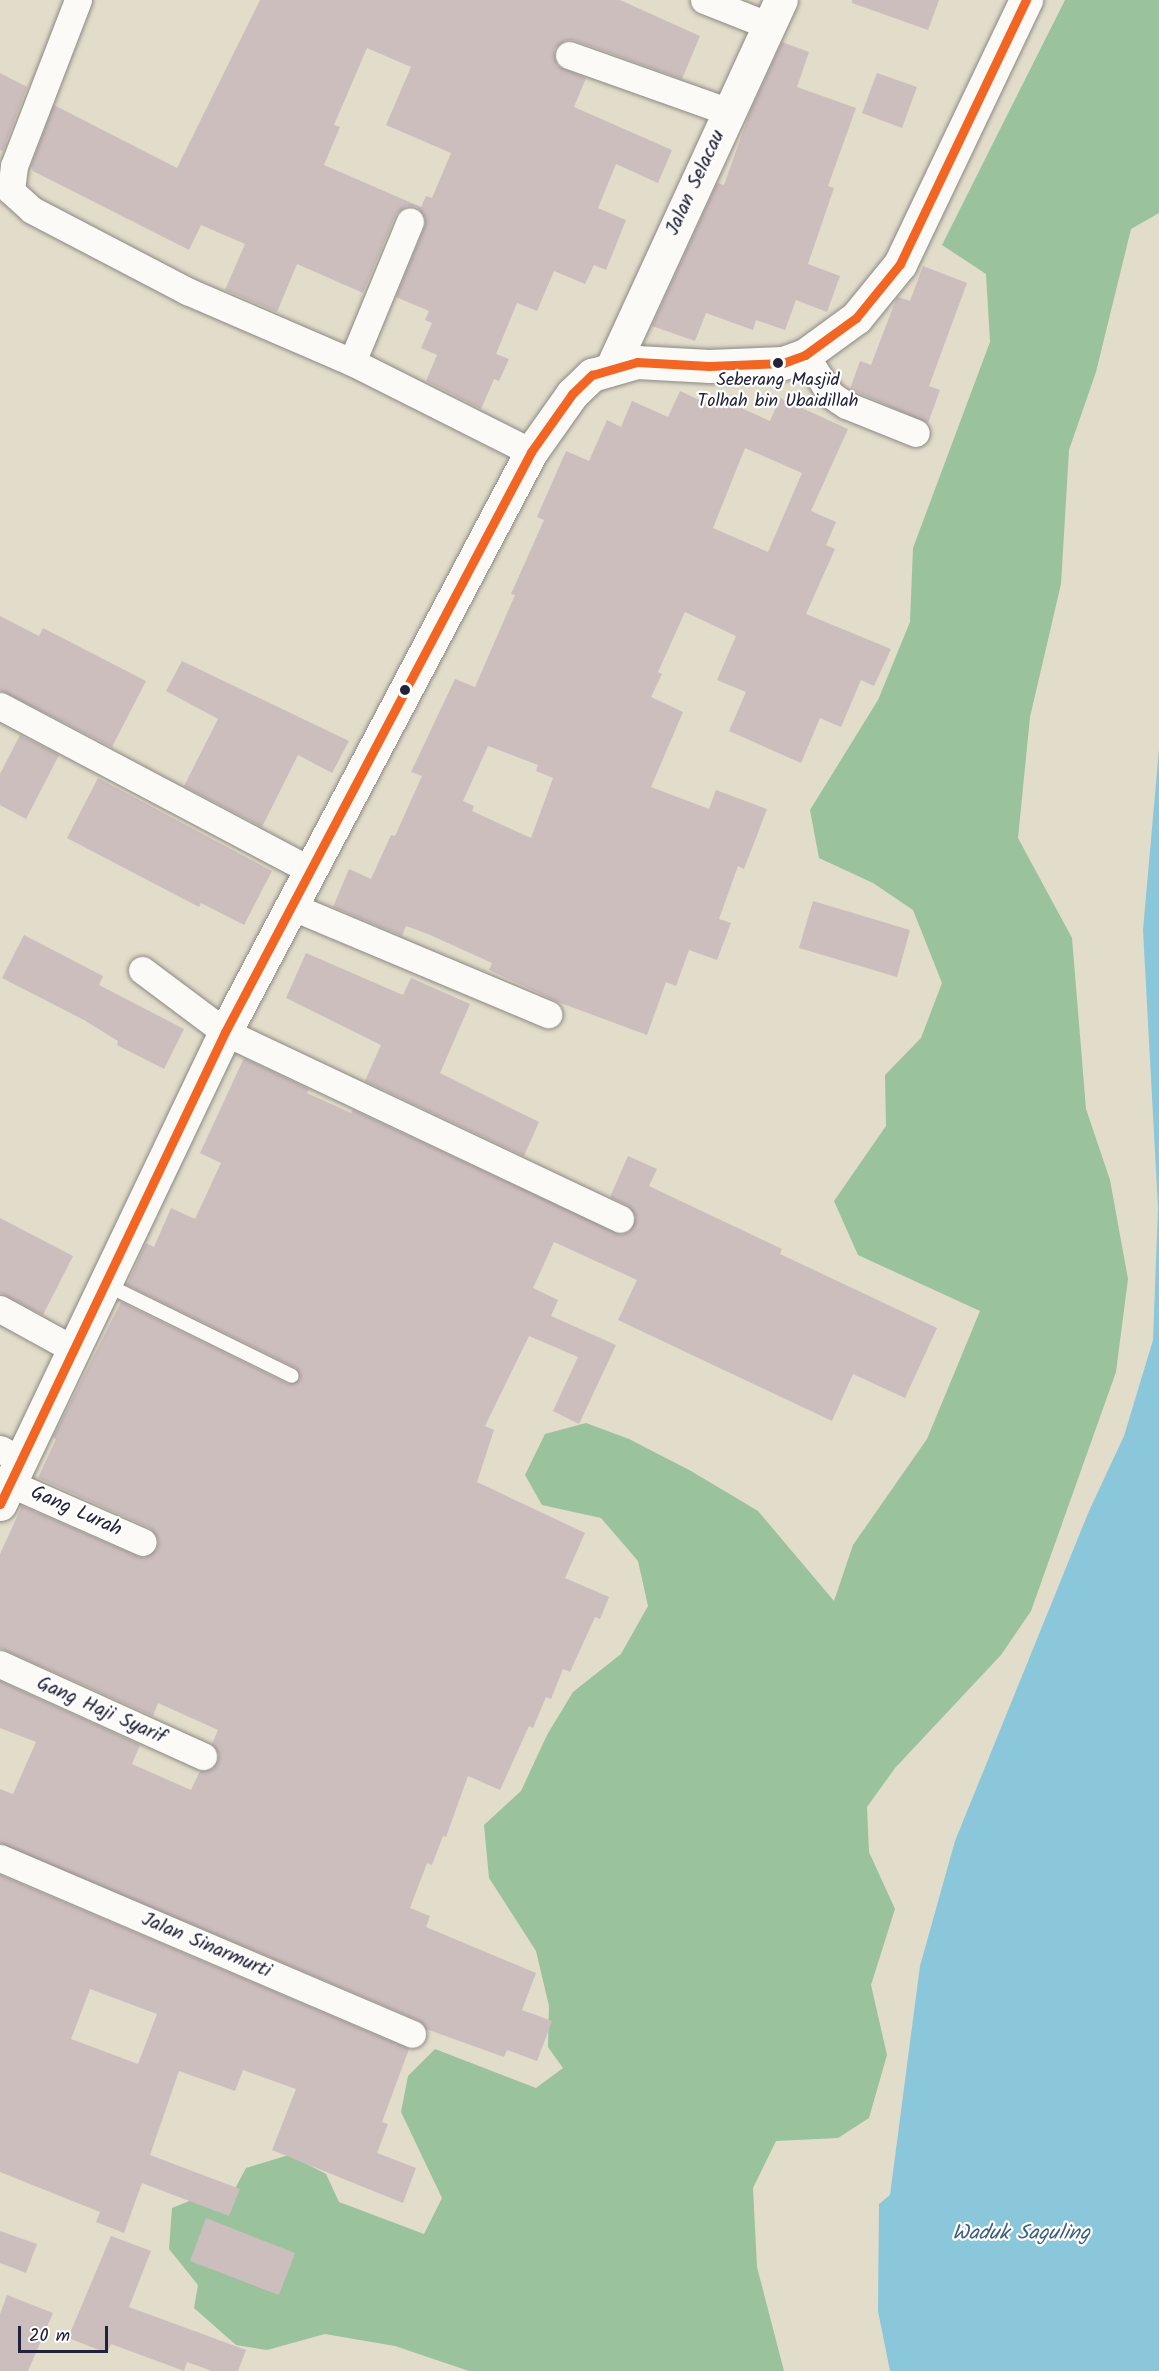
<!DOCTYPE html>
<html>
<head>
<meta charset="utf-8">
<style>
  body { margin:0 }
  #map { position:relative; width:1159px; height:2371px; overflow:hidden; background:#e2dcca; font-family:Kalam,sans-serif }
  div>[style] { position:absolute }
  .forest>* { inset:0; background:#99c29d }
  .water>* { inset:0; background:#8ac7db }
  .building>* { inset:0; background:#cdbebe }
  .roads { filter:drop-shadow(0 0 2px #8c8884) drop-shadow(0 0 2px #8c8884) }
  .service>* { height:14px; margin:-7px; padding:0 7px; transform-origin:7px; border-radius:7px; background:#fbfaf7 }
  .minor>* { height:27px; margin:-13.5px; padding:0 13.5px; transform-origin:13.5px; border-radius:13.5px; background:#fbfaf7 }
  .tertiary>* { height:33px; margin:-16.5px; padding:0 16.5px; transform-origin:16.5px; border-radius:16.5px; background:#fbfaf7 }
  .trunk>* { height:33px; margin:-16.5px; padding:0 16.5px; transform-origin:16.5px; border-radius:16.5px; background:#fbfaf7 }
  .bus-1>* { height:9px; margin:-4.5px; padding:0 4.5px; transform-origin:4.5px; border-radius:4.5px; background:#f26522 }
  .dots>* { width:16px; height:16px; translate:-50% -50%; box-sizing:border-box; border:3px solid #fff; border-radius:50% }
  span { translate:-50% -50%; white-space:nowrap; text-align:center; line-height:1.15; -webkit-text-stroke:4.5px #fff; paint-order:stroke }
  .bus-label { font-size:18px; color:#22223b }
  .street-label { font-size:20px; color:#22223b }
  .water-label { font-size:21px; color:#3c607e; font-style:italic }
  .scale { position:absolute; left:18px; top:2326px; width:90px; height:27px; box-sizing:border-box; border:3px solid #22223b; border-top:0; padding-left:8px; font-size:18px; line-height:21px; white-space:nowrap; color:#22223b; -webkit-text-stroke:4px #fff; paint-order:stroke }
</style>
</head>
<body>
<div id="map">
  <div class="forest">
    <div style="clip-path:polygon(1065px 0,1159px 0,1159px 213px,1131px 229px,1096px 372px,1069px 450px,1061px 584px,1030px 717px,1018px 838px,1072px 938px,1086px 1109px,1110px 1180px,1128px 1279px,1116px 1372px,1031px 1611px,1001px 1655px,895px 1768px,867px 1807px,869px 1852px,895px 1909px,871px 1985px,887px 2055px,869px 2118px,838px 2138px,776px 2141px,753px 2188px,757px 2267px,784px 2371px,469px 2371px,395px 2346px,325px 2334px,267px 2350px,236px 2345px,194px 2308px,198px 2285px,169px 2249px,172px 2208px,199px 2197px,226px 2206px,246px 2168px,289px 2155px,326px 2174px,339px 2202px,424px 2234px,442px 2198px,401px 2112px,408px 2076px,435px 2049px,536px 2088px,563px 2068px,548px 2047px,549px 2006px,536px 1951px,489px 1878px,484px 1825px,521px 1791px,547px 1735px,573px 1692px,621px 1654px,648px 1606px,638px 1561px,601px 1518px,542px 1505px,525px 1475px,545px 1434px,586px 1423px,629px 1439px,691px 1471px,758px 1511px,834px 1601px,853px 1545px,927px 1439px,980px 1311px,858px 1255px,834px 1201px,886px 1126px,885px 1075px,921px 1038px,942px 983px,913px 910px,873px 883px,819px 858px,810px 810px,878px 700px,910px 622px,913px 548px,990px 342px,986px 274px,942px 245px)"></div>
  </div>
  <div class="water">
    <div style="clip-path:polygon(1159px 749px,1159px 2371px,890px 2371px,878px 2311px,879px 2204px,890px 2195px,920px 1966px,955px 1841px,1089px 1511px,1124px 1436px,1153px 1340px,1158px 1208px,1143px 930px)"></div>
  </div>
  <div class="building">
    <div style="clip-path:polygon(evenodd,260px 0,620px 0,700px 36px,682px 79px,574px 40px,566px 40px,554px 49px,557px 66px,586px 78px,574px 107px,672px 150px,658px 183px,616px 164px,598px 208px,626px 220px,606px 270px,594px 265px,585px 284px,554px 271px,537px 311px,517px 303px,496px 354px,509px 359px,499px 381px,494px 379px,481px 409px,426px 381px,437px 355px,421px 348px,432px 323px,425px 320px,429px 311px,396px 297px,425px 226px,425px 218px,417px 207px,407px 206px,396px 214px,363px 293px,297px 264px,277px 312px,225px 290px,245px 244px,201px 225px,189px 250px,33px 171px,31px 166px,54px 105px,177px 168px,260px 0,367px 48px,411px 67px,386px 125px,451px 153px,432px 198px,426px 196px,421px 207px,324px 165px,340px 127px,334px 125px,367px 48px)"></div>
    <div style="clip-path:polygon(852px 0,939px 0,928px 30px,852px 3px)"></div>
    <div style="clip-path:polygon(782px 42px,809px 52px,797px 87px,856px 108px,828px 186px,834px 188px,808px 264px,840px 276px,827px 312px,796px 300px,785px 330px,756px 320px,753px 330px,706px 313px,695px 341px,652px 326px,717px 183px,724px 185px,750px 112px)"></div>
    <div style="clip-path:polygon(0 73px,27px 87px,3px 151px,0 150px)"></div>
    <div style="clip-path:polygon(877px 73px,917px 87px,902px 128px,862px 113px)"></div>
    <div style="clip-path:polygon(923px 266px,967px 283px,929px 386px,940px 390px,928px 423px,850px 389px,860px 361px,871px 365px,897px 297px,910px 301px)"></div>
    <div style="clip-path:polygon(evenodd,680px 391px,706px 403px,710px 394px,770px 421px,780px 398px,848px 429px,811px 511px,836px 522px,826px 545px,835px 549px,806px 614px,891px 649px,874px 686px,861px 680px,841px 727px,820px 718px,801px 763px,729px 731px,746px 692px,717px 680px,736px 636px,685px 612px,658px 672px,662px 674px,651px 697px,683px 712px,651px 787px,709px 809px,716px 790px,767px 809px,744px 869px,738px 866px,719px 919px,731px 923px,717px 960px,689px 950px,676px 986px,666px 982px,647px 1035px,558px 1002px,489px 970px,492px 963px,428px 934px,406px 926px,402px 936px,333px 907px,349px 869px,371px 879px,391px 835px,395px 836px,422px 776px,411px 772px,455px 679px,475px 687px,515px 595px,511px 594px,544px 520px,537px 517px,566px 451px,589px 461px,607px 420px,621px 427px,632px 401px,668px 417px,680px 391px,745px 448px,802px 473px,768px 552px,713px 528px,745px 448px,680px 391px,488px 746px,538px 765px,536px 771px,553px 778px,531px 838px,472px 811px,474px 806px,463px 801px,488px 746px)"></div>
    <div style="clip-path:polygon(0 616px,39px 636px,43px 628px,146px 681px,112px 747px,0 690px)"></div>
    <div style="clip-path:polygon(182px 661px,349px 741px,332px 773px,298px 755px,262px 827px,184px 786px,218px 719px,166px 691px)"></div>
    <div style="clip-path:polygon(20px 735px,59px 755px,26px 819px,0 805px,0 774px)"></div>
    <div style="clip-path:polygon(98px 778px,272px 871px,244px 925px,201px 903px,199px 907px,67px 838px)"></div>
    <div style="clip-path:polygon(813px 901px,910px 930px,897px 977px,799px 948px)"></div>
    <div style="clip-path:polygon(24px 935px,103px 976px,99px 985px,184px 1029px,164px 1069px,117px 1045px,118px 1041px,84px 1020px,2px 978px)"></div>
    <div style="clip-path:polygon(306px 953px,403px 995px,411px 978px,470px 1004px,440px 1073px,539px 1122px,524px 1156px,365px 1081px,381px 1045px,286px 998px)"></div>
    <div style="clip-path:polygon(244px 1058px,309px 1089px,307px 1093px,351px 1113px,353px 1110px,621px 1235px,629px 1232px,636px 1217px,627px 1205px,610px 1197px,628px 1156px,657px 1169px,649px 1186px,782px 1249px,780px 1254px,937px 1328px,905px 1398px,853px 1374px,832px 1421px,618px 1320px,637px 1280px,554px 1242px,533px 1288px,558px 1300px,551px 1316px,616px 1345px,579px 1424px,553px 1411px,578px 1357px,529px 1336px,485px 1426px,494px 1430px,477px 1482px,585px 1533px,565px 1578px,609px 1597px,600px 1619px,595px 1617px,570px 1672px,563px 1669px,551px 1699px,546px 1697px,533px 1728px,529px 1726px,500px 1790px,468px 1776px,446px 1837px,443px 1836px,432px 1865px,427px 1863px,410px 1908px,430px 1916px,426px 1927px,536px 1973px,522px 2010px,552px 2021px,537px 2061px,507px 2050px,504px 2057px,426px 2029px,418px 2020px,0 1843px,0 1789px,13px 1794px,36px 1742px,0 1728px,0 1681px,140px 1745px,132px 1764px,191px 1790px,200px 1771px,212px 1769px,218px 1762px,219px 1754px,212px 1744px,218px 1730px,158px 1703px,153px 1716px,0 1648px,0 1554px,22px 1506px,137px 1556px,145px 1558px,157px 1549px,159px 1540px,150px 1528px,38px 1478px,56px 1439px,53px 1437px,121px 1302px,288px 1384px,300px 1379px,296px 1368px,127px 1285px,146px 1243px,154px 1247px,171px 1208px,195px 1219px,221px 1163px,200px 1153px)"></div>
    <div style="clip-path:polygon(0 1218px,73px 1256px,43px 1315px,0 1293px)"></div>
    <div style="clip-path:polygon(evenodd,0 1875px,409px 2049px,382px 2122px,388px 2124px,377px 2153px,416px 2168px,403px 2203px,272px 2150px,296px 2089px,243px 2070px,235px 2091px,179px 2071px,150px 2155px,240px 2189px,229px 2216px,142px 2183px,124px 2233px,96px 2222px,100px 2212px,0 2172px,0 1875px,90px 1989px,157px 2014px,138px 2064px,71px 2039px,90px 1989px)"></div>
    <div style="clip-path:polygon(206px 2218px,295px 2253px,279px 2295px,190px 2261px)"></div>
    <div style="clip-path:polygon(0 2231px,37px 2244px,26px 2273px,0 2263px)"></div>
    <div style="clip-path:polygon(111px 2236px,151px 2251px,129px 2307px,246px 2350px,238px 2371px,212px 2371px,187px 2362px,184px 2371px,111px 2344px,107px 2353px,68px 2338px)"></div>
    <div style="clip-path:polygon(7px 2295px,53px 2313px,28px 2371px,0 2371px,0 2314px)"></div>
  </div>
  <div class="roads">
    <div class="service">
      <div style="left:105px;top:1284px;width:208px;rotate:26.2deg"></div>
    </div>
    <div class="minor">
      <div style="left:78px;top:0;width:178px;rotate:111.1deg"></div>
      <div style="left:14px;top:166px;width:25px;rotate:97deg"></div>
      <div style="left:11px;top:191px;width:28px;rotate:42deg"></div>
      <div style="left:32px;top:210px;width:175px;rotate:27.6deg"></div>
      <div style="left:187px;top:291px;width:180px;rotate:23.3deg"></div>
      <div style="left:352px;top:362px;width:200px;rotate:26.7deg"></div>
      <div style="left:704px;top:0;width:71px;rotate:21.5deg"></div>
      <div style="left:569px;top:55px;width:170px;rotate:19.6deg"></div>
      <div style="left:805px;top:355px;width:48px;rotate:57deg"></div>
      <div style="left:831px;top:395px;width:18px;rotate:34deg"></div>
      <div style="left:846px;top:405px;width:75px;rotate:21.8deg"></div>
      <div style="left:352px;top:362px;width:152px;rotate:-67.6deg"></div>
      <div style="left:0;top:706px;width:352px;rotate:27.9deg"></div>
      <div style="left:293px;top:907px;width:277px;rotate:22.8deg"></div>
      <div style="left:142px;top:970px;width:104px;rotate:36.8deg"></div>
      <div style="left:225px;top:1032px;width:437px;rotate:25.3deg"></div>
      <div style="left:0;top:1309px;width:81px;rotate:28.8deg"></div>
      <div style="left:0;top:1449px;width:21px;rotate:28deg"></div>
      <div style="left:9px;top:1483px;width:146px;rotate:23.8deg"></div>
      <div style="left:0;top:1664px;width:223px;rotate:24.4deg"></div>
      <div style="left:0;top:1858px;width:448px;rotate:23.1deg"></div>
    </div>
    <div class="tertiary">
      <div style="left:612px;top:367px;width:404px;rotate:-65.3deg"></div>
    </div>
    <div class="trunk">
      <div style="left:0;top:1504px;width:523px;rotate:-64.51deg"></div>
      <div style="left:225px;top:1032px;width:656px;rotate:-62.18deg"></div>
      <div style="left:531px;top:452px;width:71px;rotate:-54.7deg"></div>
      <div style="left:572px;top:394px;width:28px;rotate:-44deg"></div>
      <div style="left:592px;top:375px;width:47px;rotate:-16.1deg"></div>
      <div style="left:637px;top:362px;width:72px;rotate:3.2deg"></div>
      <div style="left:709px;top:366px;width:74px;rotate:-2.3deg"></div>
      <div style="left:783px;top:363px;width:23px;rotate:-20deg"></div>
      <div style="left:805px;top:355px;width:63px;rotate:-36deg"></div>
      <div style="left:856px;top:318px;width:70px;rotate:-50.8deg"></div>
      <div style="left:900px;top:264px;width:293px;rotate:-64.5deg"></div>
    </div>
  </div>
  <div class="bus-1">
    <div style="left:0;top:1504px;width:523px;rotate:-64.51deg"></div>
    <div style="left:225px;top:1032px;width:656px;rotate:-62.18deg"></div>
    <div style="left:531px;top:452px;width:71px;rotate:-54.7deg"></div>
    <div style="left:572px;top:394px;width:28px;rotate:-44deg"></div>
    <div style="left:592px;top:375px;width:47px;rotate:-16.1deg"></div>
    <div style="left:637px;top:362px;width:72px;rotate:3.2deg"></div>
    <div style="left:709px;top:366px;width:74px;rotate:-2.3deg"></div>
    <div style="left:783px;top:363px;width:23px;rotate:-20deg"></div>
    <div style="left:805px;top:355px;width:63px;rotate:-36deg"></div>
    <div style="left:856px;top:318px;width:70px;rotate:-50.8deg"></div>
    <div style="left:900px;top:264px;width:293px;rotate:-64.5deg"></div>
  </div>
  <div class="dots">
    <div style="left:778px;top:363px;background:#22223b"></div>
    <div style="left:405px;top:690px;background:#22223b"></div>
  </div>
  <div class="bus-label">
    <span style="left:778px;top:392px">Seberang Masjid<br>Tolhah bin Ubaidillah</span>
  </div>
  <div class="street-label">
    <span style="left:696px;top:183px;rotate:-65deg">Jalan Selacau</span>
    <span style="left:76px;top:1512px;rotate:24deg">Gang Lurah</span>
    <span style="left:101px;top:1711px;rotate:24deg">Gang Haji Syarif</span>
    <span style="left:206px;top:1946px;rotate:23deg">Jalan Sinarmurti</span>
  </div>
  <div class="water-label">
    <span style="left:1021px;top:2234px">Waduk Saguling</span>
  </div>
  <div class="scale">20 m</div>
</div>
</body>
</html>
